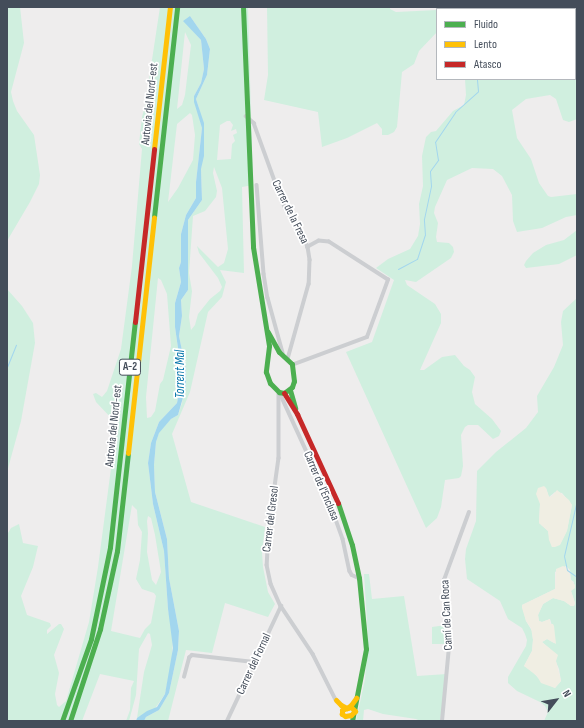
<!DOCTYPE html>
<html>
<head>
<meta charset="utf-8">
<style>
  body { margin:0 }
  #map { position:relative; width:584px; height:728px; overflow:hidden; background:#eeeded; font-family:"Sofia Sans Condensed",sans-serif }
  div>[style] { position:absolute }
  .green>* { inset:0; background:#d0efdf }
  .sand>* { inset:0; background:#f0eee3 }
  .water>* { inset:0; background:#a2d6ee }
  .stream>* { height:1px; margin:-0.5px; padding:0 0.5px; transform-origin:0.5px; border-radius:0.5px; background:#a2d6ee }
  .street>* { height:3.5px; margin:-1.75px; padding:0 1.75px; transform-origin:1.75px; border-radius:1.75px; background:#ccced1 }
  .fast>* { height:5px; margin:-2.5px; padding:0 2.5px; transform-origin:2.5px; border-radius:2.5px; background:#4caf50 }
  .slow>* { height:5px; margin:-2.5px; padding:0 2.5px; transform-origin:2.5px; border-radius:2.5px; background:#ffc107 }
  .jam>* { height:5px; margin:-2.5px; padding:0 2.5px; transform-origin:2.5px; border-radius:2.5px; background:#c62828 }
  span { translate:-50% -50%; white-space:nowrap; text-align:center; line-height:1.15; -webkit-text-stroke:3.5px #fff; paint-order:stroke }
  .shield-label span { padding:1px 3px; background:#fff; border:1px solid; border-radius:3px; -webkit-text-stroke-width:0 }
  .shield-label { font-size:11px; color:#444d5a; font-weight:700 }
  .street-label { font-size:12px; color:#444d5a }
  .water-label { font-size:13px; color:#0675ab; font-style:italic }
  .frame { position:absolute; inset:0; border:8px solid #444d5a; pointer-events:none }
  .legend { position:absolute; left:436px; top:8px; width:140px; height:72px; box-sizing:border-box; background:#fff; border:1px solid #b4b8bd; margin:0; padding:5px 7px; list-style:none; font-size:12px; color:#444d5a }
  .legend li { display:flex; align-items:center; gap:8px; height:20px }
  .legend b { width:20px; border:1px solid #b4b8bd }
  .north { position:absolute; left:536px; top:680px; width:40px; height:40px; -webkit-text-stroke:3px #fff; paint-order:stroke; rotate:59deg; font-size:11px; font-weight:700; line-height:16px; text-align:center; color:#444d5a }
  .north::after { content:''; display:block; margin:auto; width:14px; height:18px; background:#444d5a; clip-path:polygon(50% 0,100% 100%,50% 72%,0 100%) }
</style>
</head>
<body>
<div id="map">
  <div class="green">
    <div style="clip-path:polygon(7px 7px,20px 7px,24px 43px,11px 92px,13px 101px,17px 111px,34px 135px,40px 175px,39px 184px,30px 202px,7px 241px)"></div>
    <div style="clip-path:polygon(evenodd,160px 7px,248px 7px,253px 185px,242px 187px,244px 273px,220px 270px,226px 282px,222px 297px,208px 312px,190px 392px,172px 434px,191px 502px,265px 527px,262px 552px,263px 567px,268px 592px,275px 604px,268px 617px,225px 603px,212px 653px,186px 650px,168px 721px,144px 721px,146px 717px,159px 710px,169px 693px,178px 650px,179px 631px,169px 578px,167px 539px,155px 492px,154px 465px,156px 442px,159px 432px,171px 419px,178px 415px,182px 403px,186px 370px,179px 336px,182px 316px,181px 300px,188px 290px,188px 220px,202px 200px,201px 169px,204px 141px,199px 108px,196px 99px,207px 75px,210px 49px,206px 39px,190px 16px,192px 30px,201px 40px,204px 69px,201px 83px,194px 96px,202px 128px,196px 182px,196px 198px,186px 215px,181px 234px,181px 262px,179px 268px,181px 282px,175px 303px,175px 327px,182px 376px,177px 403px,159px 422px,151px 443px,148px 463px,153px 504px,164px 551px,168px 609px,173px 634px,172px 660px,165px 694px,154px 710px,147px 712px,137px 718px,144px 672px,152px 645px,150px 634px,148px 633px,139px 649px,136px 695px,129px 721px,126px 721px,130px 710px,131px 688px,134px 681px,100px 674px,82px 721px,7px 721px,7px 550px,8px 533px,11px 528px,19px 524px,23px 543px,38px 546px,33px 567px,21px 596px,27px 615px,50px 623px,51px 626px,47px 630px,47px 634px,59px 624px,61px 624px,64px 629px,54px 655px,59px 673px,55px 694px,57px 705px,59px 707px,66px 701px,89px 622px,98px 567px,115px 438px,113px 420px,96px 402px,93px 394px,96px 393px,102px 397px,107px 391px,121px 349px,132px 266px,142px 149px,139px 144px,142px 117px,145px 106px,160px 7px,185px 32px,191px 45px,185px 95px,182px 105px,177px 109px,185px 32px,160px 7px,190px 113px,192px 115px,195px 135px,193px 160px,178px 188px,168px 202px,177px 124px,190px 113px,160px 7px,227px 121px,230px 121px,233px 125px,231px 131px,236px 129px,237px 133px,233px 135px,235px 141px,232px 144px,231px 159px,217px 160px,220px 125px,227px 121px,160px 7px,214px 167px,222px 188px,228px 249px,224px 263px,218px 267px,197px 246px,199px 253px,218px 278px,222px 287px,220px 291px,210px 299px,198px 314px,195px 325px,191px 330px,189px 317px,192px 291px,189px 273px,193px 216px,205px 211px,216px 197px,217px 191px,213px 173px,214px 167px,160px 7px,158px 278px,161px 280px,167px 294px,171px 346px,163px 380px,160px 384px,155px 411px,151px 417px,147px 418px,146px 397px,158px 278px,160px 7px,132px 505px,137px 510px,138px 525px,142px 532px,140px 560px,136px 579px,142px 589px,154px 593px,156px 596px,151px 623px,145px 629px,140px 638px,111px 631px,132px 505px,160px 7px,148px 516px,151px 518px,155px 535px,161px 572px,156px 585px,152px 580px,147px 552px,148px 533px,147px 521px,148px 516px)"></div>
    <div style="clip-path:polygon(267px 7px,390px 7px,390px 9px,396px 12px,437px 10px,437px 32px,419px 51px,414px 64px,402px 72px,397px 127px,394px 132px,388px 135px,382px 135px,382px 129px,377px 123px,347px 138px,322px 147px,318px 112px,264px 100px,268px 75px)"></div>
    <div style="clip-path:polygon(577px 7px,577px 119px,569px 122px,563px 120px,556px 99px,550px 95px,526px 99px,512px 110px,517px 138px,531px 159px,539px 183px,548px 196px,551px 197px,577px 194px,577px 215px,566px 217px,542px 228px,517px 232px,513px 221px,512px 195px,502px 176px,493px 169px,472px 168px,447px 180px,435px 207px,434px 213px,438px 223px,436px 237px,437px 242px,449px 243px,453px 247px,454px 252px,451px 258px,416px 282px,405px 280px,407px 285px,435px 304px,441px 314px,441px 323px,420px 370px,424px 370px,442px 357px,455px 355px,464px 366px,470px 370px,475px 377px,472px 392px,475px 404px,492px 419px,501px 431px,499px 436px,493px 439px,478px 425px,468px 425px,465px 427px,461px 435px,463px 466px,461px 476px,459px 478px,445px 480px,441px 507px,437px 518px,426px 528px,346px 352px,372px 342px,394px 280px,376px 268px,388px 259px,410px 249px,418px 236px,420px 224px,419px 204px,423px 186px,422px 156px,426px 137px,431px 132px,436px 131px,453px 111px,464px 105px,466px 95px,465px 79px,575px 79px,575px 9px,507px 9px,508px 8px)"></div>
    <div style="clip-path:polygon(577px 230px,577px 255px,559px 264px,526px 268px,524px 265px,526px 261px,533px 253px,546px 245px,564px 240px)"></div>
    <div style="clip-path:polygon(7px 289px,22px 306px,33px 323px,35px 343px,21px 421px,7px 472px)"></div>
    <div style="clip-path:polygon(evenodd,577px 298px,577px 721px,544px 721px,548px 712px,545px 706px,540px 702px,517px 691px,508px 683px,508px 677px,526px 646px,527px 640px,525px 634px,522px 628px,508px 619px,500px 601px,467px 579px,465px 559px,466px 549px,476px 521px,477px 471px,496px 452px,526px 428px,538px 412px,537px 396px,554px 367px,563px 345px,561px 322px,563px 311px,577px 298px,546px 488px,549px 497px,555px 492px,562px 493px,572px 505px,567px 530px,560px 544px,552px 547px,548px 531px,539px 523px,540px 504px,546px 488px,577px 298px,566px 566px,570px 570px,571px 580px,574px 582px,571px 591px,575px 603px,574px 606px,571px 606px,564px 601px,553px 598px,543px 604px,538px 615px,539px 621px,542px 622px,550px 619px,554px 632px,554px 643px,547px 639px,542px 642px,551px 650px,559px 669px,561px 681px,555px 688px,540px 680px,529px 668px,524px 666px,532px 651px,533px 640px,532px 631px,526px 621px,522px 605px,555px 589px,555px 572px,566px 566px)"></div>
    <div style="clip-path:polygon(364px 574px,369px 574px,372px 599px,404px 596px,417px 676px,447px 674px,440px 721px,420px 721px,416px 719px,383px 714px,368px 709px,364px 710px,363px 721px,356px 721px,365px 679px,368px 638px)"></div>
    <div style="clip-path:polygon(446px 625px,447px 644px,432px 644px,432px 627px)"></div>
  </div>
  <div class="sand">
    <div style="clip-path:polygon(544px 486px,546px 488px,549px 497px,552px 496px,557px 490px,569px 500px,572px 505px,567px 531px,560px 545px,555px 547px,552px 547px,549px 540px,548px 531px,539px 523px,540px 504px,536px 494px,538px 488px)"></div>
    <div style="clip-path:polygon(563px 566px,568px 568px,571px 580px,575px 585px,575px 588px,571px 591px,575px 603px,574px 606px,571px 606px,564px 601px,553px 598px,543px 604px,538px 615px,539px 621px,542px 622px,550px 619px,550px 624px,553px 624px,554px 626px,556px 644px,547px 639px,542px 642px,558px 655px,556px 661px,561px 681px,555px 688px,541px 683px,537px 676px,524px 666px,532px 651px,533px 640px,531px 628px,526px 621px,522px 608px,522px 605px,555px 589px,556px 569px)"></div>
  </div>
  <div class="water">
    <div style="clip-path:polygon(190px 16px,206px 39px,210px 49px,207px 75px,196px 99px,204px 123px,204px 156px,201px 169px,202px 200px,188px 220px,188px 290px,181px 300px,182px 316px,179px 336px,186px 370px,186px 387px,178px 415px,171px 419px,159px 433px,156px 442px,154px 465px,155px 492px,167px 539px,169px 578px,179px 631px,178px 650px,169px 693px,162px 705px,159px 710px,146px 717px,144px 721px,136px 721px,137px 718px,147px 711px,157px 707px,165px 694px,173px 648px,168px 609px,164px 551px,153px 504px,148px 463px,151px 443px,159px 422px,177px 403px,182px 376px,175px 327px,175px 303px,181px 282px,179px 268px,181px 262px,181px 234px,186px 215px,196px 198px,196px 182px,202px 128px,194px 102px,194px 96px,201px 83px,204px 69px,201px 40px,183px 21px)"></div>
  </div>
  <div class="stream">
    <div style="left:526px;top:9px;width:4px;rotate:-34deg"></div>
    <div style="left:398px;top:269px;width:21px;rotate:-28deg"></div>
    <div style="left:417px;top:259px;width:25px;rotate:-72deg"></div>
    <div style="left:425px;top:235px;width:16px;rotate:-94deg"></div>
    <div style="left:424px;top:219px;width:34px;rotate:-78deg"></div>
    <div style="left:431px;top:186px;width:15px;rotate:-94deg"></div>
    <div style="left:430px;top:171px;width:14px;rotate:-54deg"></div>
    <div style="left:438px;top:160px;width:18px;rotate:-99deg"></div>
    <div style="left:435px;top:142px;width:36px;rotate:-56deg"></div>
    <div style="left:455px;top:112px;width:31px;rotate:-42deg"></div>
    <div style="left:478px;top:91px;width:12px;rotate:-95deg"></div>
    <div style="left:7px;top:367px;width:24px;rotate:-68deg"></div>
    <div style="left:577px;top:500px;width:57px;rotate:103.1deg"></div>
    <div style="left:564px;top:556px;width:14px;rotate:78deg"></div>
    <div style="left:567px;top:570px;width:12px;rotate:35deg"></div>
  </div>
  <div class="street">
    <div style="left:246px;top:116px;width:11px;rotate:41deg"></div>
    <div style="left:254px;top:123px;width:77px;rotate:70.1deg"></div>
    <div style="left:280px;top:195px;width:15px;rotate:67deg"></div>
    <div style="left:286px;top:209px;width:30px;rotate:57deg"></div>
    <div style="left:302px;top:234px;width:14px;rotate:65deg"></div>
    <div style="left:308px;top:247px;width:13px;rotate:81deg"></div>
    <div style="left:310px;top:260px;width:24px;rotate:92deg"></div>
    <div style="left:309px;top:284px;width:78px;rotate:105.6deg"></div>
    <div style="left:257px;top:185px;width:89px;rotate:85.5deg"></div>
    <div style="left:264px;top:274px;width:24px;rotate:81deg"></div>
    <div style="left:268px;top:298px;width:57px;rotate:74.7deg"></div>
    <div style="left:292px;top:365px;width:80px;rotate:-20.5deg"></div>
    <div style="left:367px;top:337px;width:61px;rotate:-69.8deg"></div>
    <div style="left:388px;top:280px;width:70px;rotate:-147.2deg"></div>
    <div style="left:329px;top:242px;width:10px;rotate:-174deg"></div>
    <div style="left:319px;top:241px;width:13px;rotate:151deg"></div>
    <div style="left:279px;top:392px;width:66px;rotate:90deg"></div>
    <div style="left:279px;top:458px;width:73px;rotate:97.9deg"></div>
    <div style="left:269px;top:530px;width:35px;rotate:93deg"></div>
    <div style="left:267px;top:565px;width:19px;rotate:78deg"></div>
    <div style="left:271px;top:584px;width:24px;rotate:66deg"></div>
    <div style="left:281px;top:606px;width:58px;rotate:56.3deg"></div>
    <div style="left:313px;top:654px;width:51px;rotate:63.4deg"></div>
    <div style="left:280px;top:393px;width:118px;rotate:65.4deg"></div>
    <div style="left:329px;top:500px;width:41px;rotate:70.3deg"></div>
    <div style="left:343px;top:539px;width:33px;rotate:78deg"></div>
    <div style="left:350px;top:571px;width:4px;rotate:63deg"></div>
    <div style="left:352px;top:575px;width:8px;rotate:23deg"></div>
    <div style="left:184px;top:677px;width:20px;rotate:-75deg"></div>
    <div style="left:189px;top:658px;width:4px;rotate:-45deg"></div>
    <div style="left:192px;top:655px;width:62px;rotate:6.4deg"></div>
    <div style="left:227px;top:721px;width:127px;rotate:-64.8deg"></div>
    <div style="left:442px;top:721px;width:74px;rotate:-84.6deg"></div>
    <div style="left:449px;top:647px;width:67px;rotate:-94.3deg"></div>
    <div style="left:444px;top:580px;width:72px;rotate:-69.8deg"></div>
  </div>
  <div class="fast">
    <div style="left:243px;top:7px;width:240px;rotate:87.6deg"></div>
    <div style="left:253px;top:247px;width:100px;rotate:80.8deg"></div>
    <div style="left:269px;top:346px;width:26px;rotate:97deg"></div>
    <div style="left:266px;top:372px;width:12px;rotate:70deg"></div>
    <div style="left:270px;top:383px;width:13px;rotate:45deg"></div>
    <div style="left:279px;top:392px;width:5px;rotate:11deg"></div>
    <div style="left:284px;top:393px;width:10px;rotate:-37deg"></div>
    <div style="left:292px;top:387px;width:6px;rotate:-72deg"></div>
    <div style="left:294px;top:381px;width:17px;rotate:-97deg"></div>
    <div style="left:292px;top:364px;width:18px;rotate:-137deg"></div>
    <div style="left:279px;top:352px;width:23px;rotate:-119deg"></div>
    <div style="left:154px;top:217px;width:211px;rotate:-83.7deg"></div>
    <div style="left:290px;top:390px;width:19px;rotate:74deg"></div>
    <div style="left:338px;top:503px;width:44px;rotate:71.6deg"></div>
    <div style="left:352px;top:545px;width:34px;rotate:78deg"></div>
    <div style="left:359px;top:578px;width:71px;rotate:84.4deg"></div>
    <div style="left:366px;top:649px;width:73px;rotate:101deg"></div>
    <div style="left:62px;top:721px;width:87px;rotate:-70.5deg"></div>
    <div style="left:91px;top:639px;width:94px;rotate:-78.3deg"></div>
    <div style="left:110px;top:547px;width:226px;rotate:-83.7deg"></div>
    <div style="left:70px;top:721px;width:97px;rotate:-71.9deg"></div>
    <div style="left:100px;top:629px;width:80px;rotate:-77.7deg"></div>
    <div style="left:117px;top:551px;width:99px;rotate:-83.6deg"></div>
  </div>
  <div class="slow">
    <div style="left:154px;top:149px;width:143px;rotate:-83.6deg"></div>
    <div style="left:128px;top:453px;width:237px;rotate:-83.7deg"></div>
    <div style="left:336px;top:700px;width:7px;rotate:45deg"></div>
    <div style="left:341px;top:705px;width:7px;rotate:27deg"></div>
    <div style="left:347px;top:708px;width:4px;rotate:-14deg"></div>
    <div style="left:351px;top:707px;width:6px;rotate:45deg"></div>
    <div style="left:355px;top:711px;width:6px;rotate:135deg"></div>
    <div style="left:351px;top:715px;width:6px;rotate:171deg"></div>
    <div style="left:345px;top:716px;width:4px;rotate:-146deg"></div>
    <div style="left:342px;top:714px;width:4px;rotate:-90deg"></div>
    <div style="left:342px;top:710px;width:5px;rotate:-22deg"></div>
    <div style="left:347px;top:708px;width:5px;rotate:-37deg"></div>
    <div style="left:351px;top:705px;width:9px;rotate:-54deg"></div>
  </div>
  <div class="jam">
    <div style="left:135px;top:322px;width:174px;rotate:-83.7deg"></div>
    <div style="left:284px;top:393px;width:25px;rotate:58deg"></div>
    <div style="left:297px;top:414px;width:98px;rotate:65.3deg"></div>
  </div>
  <div class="shield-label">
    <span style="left:130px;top:367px">A-2</span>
  </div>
  <div class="street-label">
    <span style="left:150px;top:104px;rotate:-84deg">Autovia del Nord-est</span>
    <span style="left:290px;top:212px;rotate:64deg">Carrer de la Fresa</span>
    <span style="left:114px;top:426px;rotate:-84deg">Autovia del Nord-est</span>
    <span style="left:321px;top:486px;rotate:67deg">Carrer de l'Enclusa</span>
    <span style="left:271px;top:519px;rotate:-83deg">Carrer del Gresol</span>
    <span style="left:447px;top:615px;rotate:-93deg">Camí de Can Roca</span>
    <span style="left:254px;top:664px;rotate:-65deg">Carrer del Fornal</span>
  </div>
  <div class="water-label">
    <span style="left:180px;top:374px;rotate:-90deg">Torrent Mal</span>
  </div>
  <div class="frame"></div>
  <ul class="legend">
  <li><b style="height:5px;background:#4caf50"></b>Fluido</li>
  <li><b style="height:5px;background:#ffc107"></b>Lento</li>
  <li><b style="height:5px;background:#c62828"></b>Atasco</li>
  </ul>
  <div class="north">N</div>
</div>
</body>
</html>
